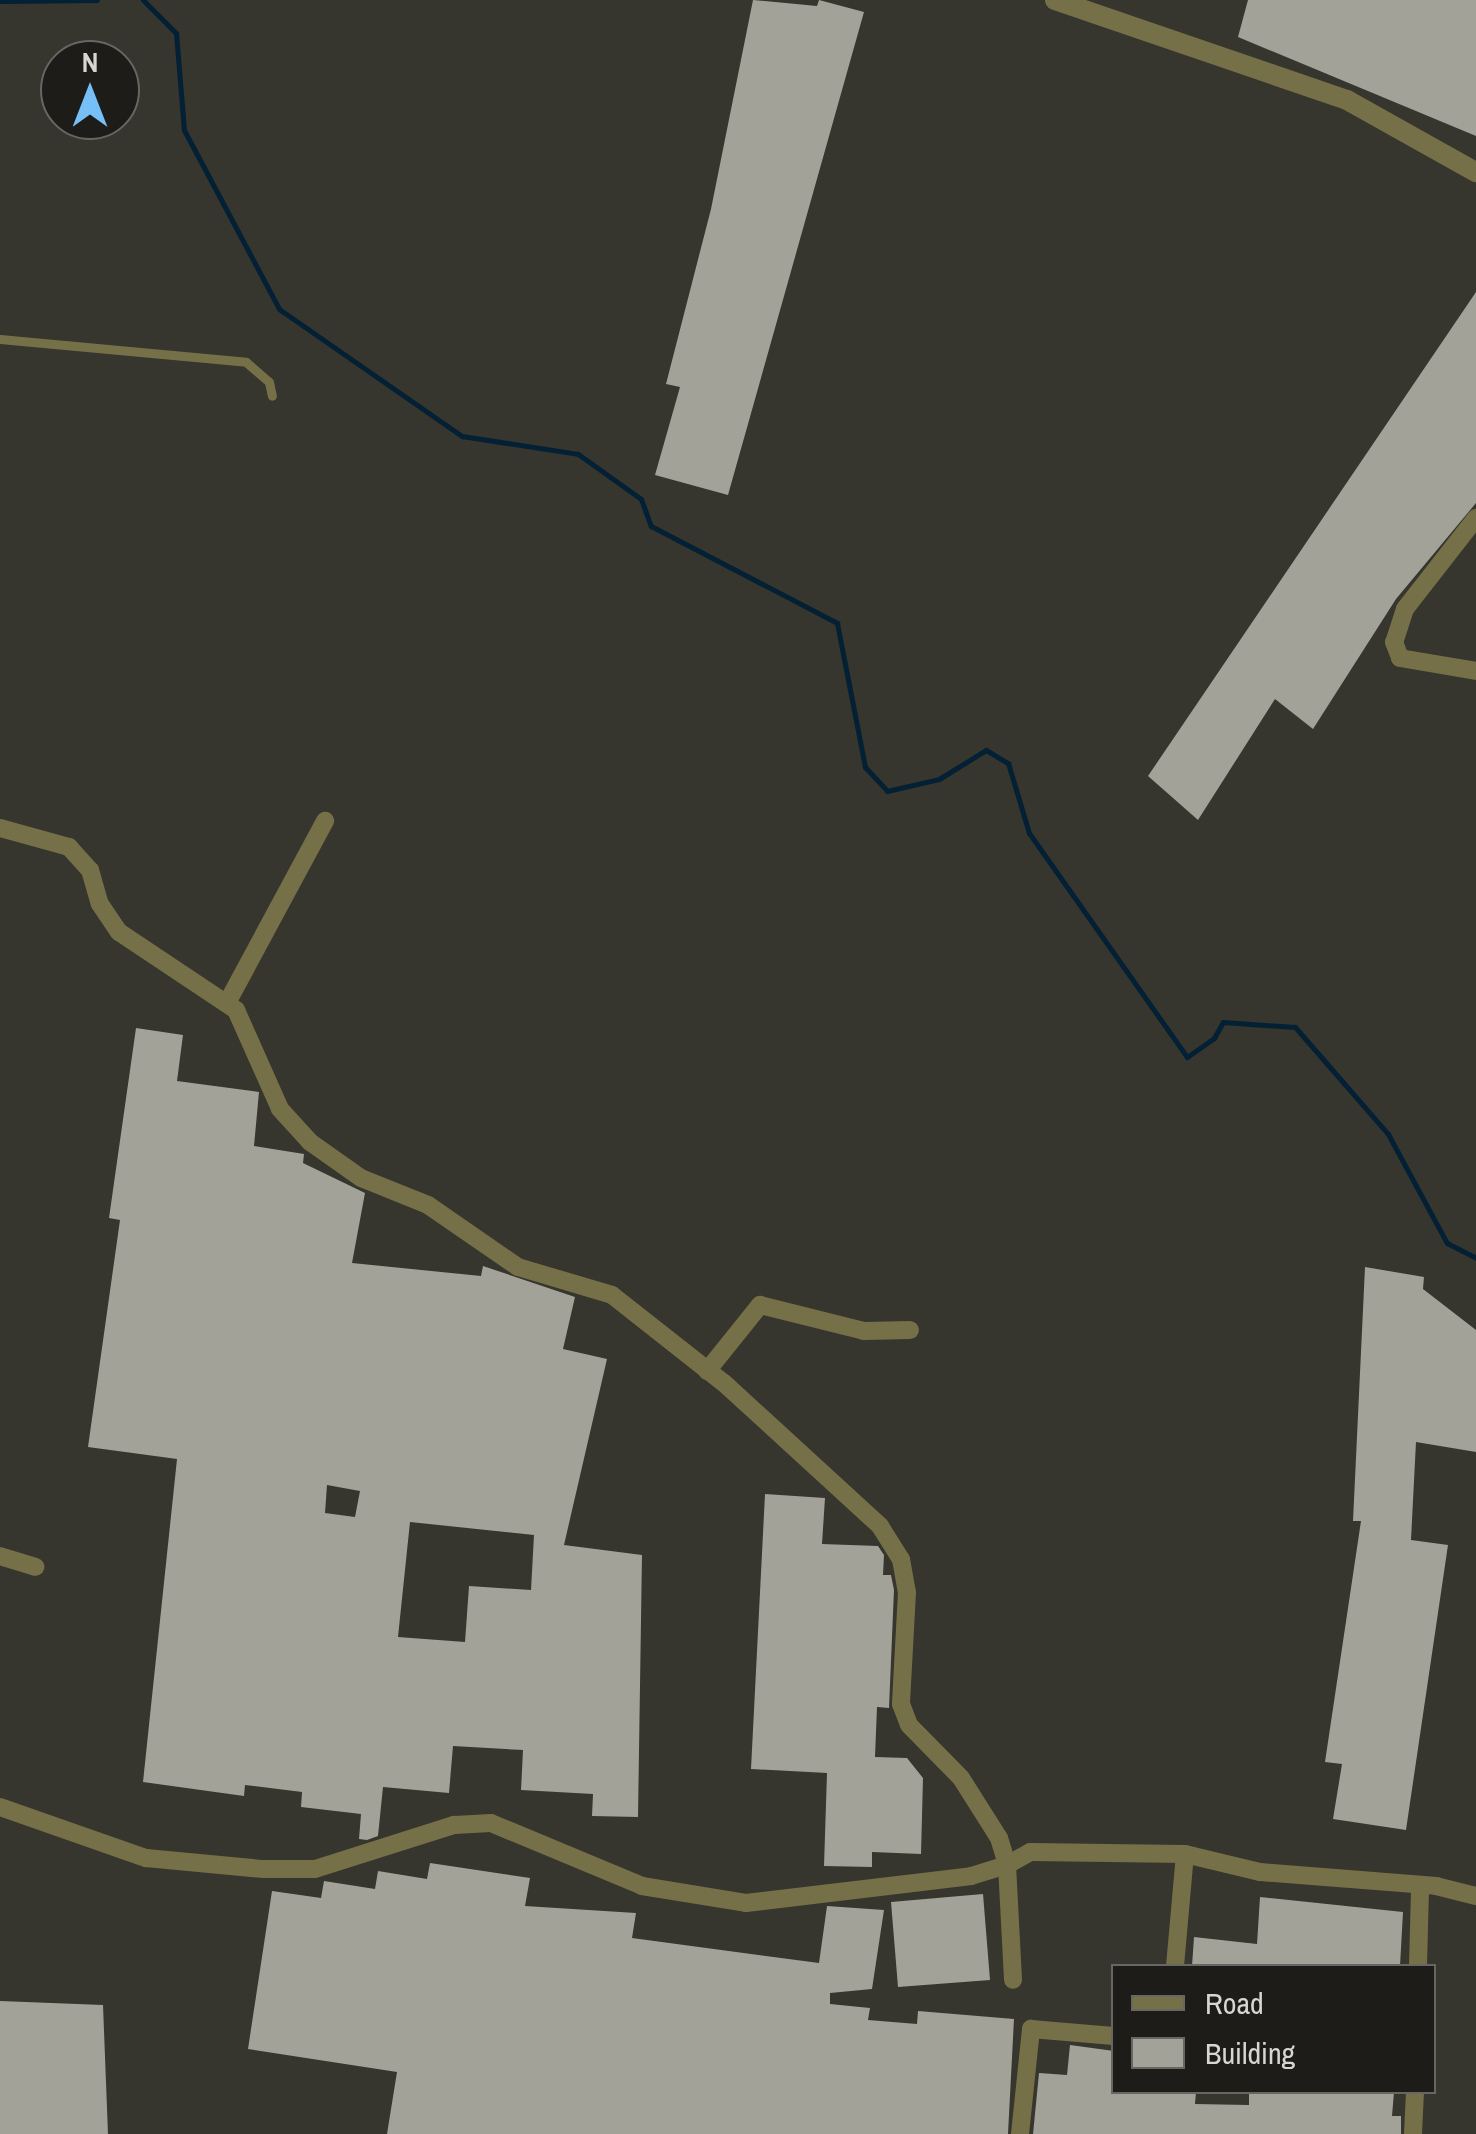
<!DOCTYPE html>
<html>
<head>
<meta charset="utf-8">
<style>
  body { margin:0 }
  #map { position:relative; width:1476px; height:2134px; overflow:hidden; background:#36352e; font-family:"Archivo Narrow",sans-serif }
  div>[style] { position:absolute }
  .stream>* { height:5px; margin:-2.5px; padding:0 2.5px; transform-origin:2.5px; border-radius:2.5px; background:#032034 }
  .building>* { inset:0; background:#a3a299 }
  .service>* { height:9px; margin:-4.5px; padding:0 4.5px; transform-origin:4.5px; border-radius:4.5px; background:#767048 }
  .minor>* { height:18px; margin:-9px; padding:0 9px; transform-origin:9px; border-radius:9px; background:#767048 }
  .tertiary>* { height:20px; margin:-10px; padding:0 10px; transform-origin:10px; border-radius:10px; background:#767048 }
  span { translate:-50% -50%; white-space:nowrap; text-align:center; line-height:1.15; -webkit-text-stroke:10px #1d1c19; paint-order:stroke }
  .legend { position:absolute; left:1111px; top:1964px; width:325px; height:130px; box-sizing:border-box; background:#1d1c19; border:2px solid #676663; margin:0; padding:12px 18px; list-style:none; font-size:30px; color:#d7d6d2 }
  .legend li { display:flex; align-items:center; gap:20px; height:50px }
  .legend b { width:50px; border:2px solid #676663 }
  .north { position:absolute; left:40px; top:40px; width:100px; height:100px; box-sizing:border-box; background:#1d1c19; border:2px solid #676663; border-radius:50%; rotate:0deg; font-size:28px; font-weight:700; line-height:40px; text-align:center; color:#d7d6d2 }
  .north::after { content:''; display:block; margin:auto; width:35px; height:45px; background:#76c0f7; clip-path:polygon(50% 0,100% 100%,50% 72%,0 100%) }
</style>
</head>
<body>
<div id="map">
  <div class="stream">
    <div style="left:143px;top:0;width:47px;rotate:45deg"></div>
    <div style="left:176px;top:33px;width:97px;rotate:85.3deg"></div>
    <div style="left:184px;top:130px;width:203px;rotate:62deg"></div>
    <div style="left:279px;top:309px;width:223px;rotate:34.8deg"></div>
    <div style="left:462px;top:436px;width:117px;rotate:8.8deg"></div>
    <div style="left:578px;top:454px;width:77px;rotate:35.5deg"></div>
    <div style="left:641px;top:499px;width:29px;rotate:70deg"></div>
    <div style="left:651px;top:526px;width:210px;rotate:27.5deg"></div>
    <div style="left:837px;top:623px;width:147px;rotate:79deg"></div>
    <div style="left:865px;top:767px;width:33px;rotate:47deg"></div>
    <div style="left:887px;top:791px;width:53px;rotate:-13deg"></div>
    <div style="left:939px;top:779px;width:55px;rotate:-31.7deg"></div>
    <div style="left:986px;top:750px;width:26px;rotate:31deg"></div>
    <div style="left:1008px;top:763px;width:73px;rotate:73.3deg"></div>
    <div style="left:1029px;top:833px;width:274px;rotate:54.8deg"></div>
    <div style="left:1187px;top:1057px;width:33px;rotate:-35deg"></div>
    <div style="left:1214px;top:1038px;width:18px;rotate:-61deg"></div>
    <div style="left:1223px;top:1022px;width:72px;rotate:4deg"></div>
    <div style="left:1295px;top:1027px;width:142px;rotate:49deg"></div>
    <div style="left:1388px;top:1134px;width:124px;rotate:61.6deg"></div>
    <div style="left:1447px;top:1243px;width:33px;rotate:27deg"></div>
    <div style="left:0;top:1px;width:97px;rotate:-0.6deg"></div>
  </div>
  <div class="building">
    <div style="clip-path:polygon(753px 0,817px 6px,819px 0,864px 12px,728px 495px,655px 475px,680px 387px,666px 384px,711px 209px)"></div>
    <div style="clip-path:polygon(1248px 0,1476px 0,1476px 136px,1238px 37px)"></div>
    <div style="clip-path:polygon(1476px 292px,1476px 503px,1396px 599px,1313px 729px,1275px 699px,1198px 820px,1148px 776px)"></div>
    <div style="clip-path:polygon(evenodd,136px 1028px,183px 1035px,177px 1081px,259px 1092px,254px 1146px,304px 1154px,303px 1163px,365px 1193px,352px 1263px,481px 1276px,483px 1266px,575px 1297px,563px 1349px,607px 1359px,564px 1545px,642px 1555px,638px 1817px,592px 1816px,593px 1794px,521px 1790px,523px 1750px,453px 1746px,449px 1793px,383px 1787px,378px 1836px,367px 1840px,359px 1839px,361px 1814px,301px 1807px,302px 1792px,245px 1785px,244px 1796px,143px 1782px,177px 1459px,88px 1447px,120px 1220px,109px 1218px,136px 1028px,327px 1485px,360px 1491px,355px 1517px,325px 1513px,327px 1485px,136px 1028px,410px 1522px,534px 1535px,531px 1590px,469px 1586px,465px 1642px,398px 1637px,410px 1522px)"></div>
    <div style="clip-path:polygon(1365px 1267px,1424px 1277px,1423px 1289px,1476px 1330px,1476px 1452px,1416px 1442px,1411px 1540px,1448px 1545px,1406px 1830px,1333px 1819px,1342px 1764px,1325px 1762px,1361px 1521px,1353px 1521px)"></div>
    <div style="clip-path:polygon(765px 1494px,825px 1498px,822px 1544px,878px 1546px,884px 1555px,883px 1575px,891px 1575px,894px 1590px,889px 1708px,877px 1707px,875px 1757px,907px 1758px,923px 1778px,921px 1854px,872px 1852px,872px 1867px,824px 1866px,827px 1773px,751px 1769px)"></div>
    <div style="clip-path:polygon(430px 1863px,530px 1878px,525px 1906px,636px 1913px,632px 1938px,819px 1963px,827px 1906px,884px 1910px,872px 1989px,830px 1993px,830px 2004px,870px 2008px,868px 2020px,917px 2024px,918px 2011px,1014px 2019px,1008px 2134px,387px 2134px,397px 2072px,248px 2049px,272px 1891px,321px 1898px,324px 1881px,375px 1889px,378px 1871px,427px 1879px)"></div>
    <div style="clip-path:polygon(983px 1894px,990px 1980px,898px 1987px,891px 1902px)"></div>
    <div style="clip-path:polygon(1260px 1897px,1403px 1912px,1400px 1966px,1192px 1966px,1194px 1937px,1257px 1944px)"></div>
    <div style="clip-path:polygon(0 2001px,103px 2005px,108px 2134px,0 2134px)"></div>
    <div style="clip-path:polygon(1070px 2045px,1114px 2051px,1114px 2092px,1196px 2092px,1195px 2104px,1249px 2105px,1249px 2092px,1394px 2092px,1392px 2116px,1401px 2116px,1401px 2134px,1033px 2134px,1039px 2073px,1067px 2075px)"></div>
  </div>
  <div class="service">
    <div style="left:0;top:339px;width:247px;rotate:5.3deg"></div>
    <div style="left:246px;top:362px;width:30px;rotate:41deg"></div>
    <div style="left:269px;top:382px;width:14px;rotate:78deg"></div>
  </div>
  <div class="minor">
    <div style="left:1476px;top:518px;width:115px;rotate:128deg"></div>
    <div style="left:1405px;top:609px;width:35px;rotate:108deg"></div>
    <div style="left:1394px;top:642px;width:17px;rotate:69deg"></div>
    <div style="left:1400px;top:658px;width:77px;rotate:9.7deg"></div>
    <div style="left:0;top:828px;width:72px;rotate:15.4deg"></div>
    <div style="left:69px;top:847px;width:31px;rotate:48deg"></div>
    <div style="left:90px;top:870px;width:35px;rotate:74deg"></div>
    <div style="left:100px;top:904px;width:34px;rotate:56deg"></div>
    <div style="left:119px;top:932px;width:141px;rotate:33.7deg"></div>
    <div style="left:236px;top:1010px;width:108px;rotate:66deg"></div>
    <div style="left:280px;top:1109px;width:45px;rotate:47.7deg"></div>
    <div style="left:310px;top:1142px;width:62px;rotate:35.2deg"></div>
    <div style="left:361px;top:1178px;width:72px;rotate:21.9deg"></div>
    <div style="left:428px;top:1205px;width:109px;rotate:34.6deg"></div>
    <div style="left:518px;top:1267px;width:98px;rotate:16.6deg"></div>
    <div style="left:612px;top:1295px;width:142px;rotate:38.2deg"></div>
    <div style="left:724px;top:1383px;width:212px;rotate:42.5deg"></div>
    <div style="left:880px;top:1526px;width:39px;rotate:58deg"></div>
    <div style="left:901px;top:1559px;width:34px;rotate:80deg"></div>
    <div style="left:907px;top:1592px;width:112px;rotate:93.1deg"></div>
    <div style="left:901px;top:1704px;width:22px;rotate:69deg"></div>
    <div style="left:909px;top:1725px;width:74px;rotate:45.5deg"></div>
    <div style="left:961px;top:1778px;width:71px;rotate:57.7deg"></div>
    <div style="left:999px;top:1838px;width:28px;rotate:73deg"></div>
    <div style="left:1007px;top:1865px;width:26px;rotate:-29deg"></div>
    <div style="left:1030px;top:1852px;width:155px;rotate:0.7deg"></div>
    <div style="left:1185px;top:1854px;width:77px;rotate:13.5deg"></div>
    <div style="left:1260px;top:1872px;width:177px;rotate:4.5deg"></div>
    <div style="left:1436px;top:1886px;width:41px;rotate:14deg"></div>
    <div style="left:227px;top:1003px;width:207px;rotate:-61.7deg"></div>
    <div style="left:707px;top:1371px;width:85px;rotate:-51.2deg"></div>
    <div style="left:760px;top:1305px;width:107px;rotate:14deg"></div>
    <div style="left:864px;top:1331px;width:46px;rotate:-1.2deg"></div>
    <div style="left:0;top:1556px;width:37px;rotate:17deg"></div>
    <div style="left:0;top:1807px;width:155px;rotate:19.3deg"></div>
    <div style="left:146px;top:1858px;width:118px;rotate:5.4deg"></div>
    <div style="left:263px;top:1869px;width:52px"></div>
    <div style="left:315px;top:1869px;width:146px;rotate:-17.6deg"></div>
    <div style="left:454px;top:1825px;width:37px;rotate:-3deg"></div>
    <div style="left:491px;top:1823px;width:164px;rotate:22.6deg"></div>
    <div style="left:642px;top:1886px;width:105px;rotate:9.3deg"></div>
    <div style="left:746px;top:1903px;width:227px;rotate:-6.8deg"></div>
    <div style="left:971px;top:1876px;width:38px;rotate:-17deg"></div>
    <div style="left:1007px;top:1865px;width:115px;rotate:87deg"></div>
    <div style="left:1175px;top:1966px;width:112px;rotate:-84.9deg"></div>
    <div style="left:1418px;top:1966px;width:79px;rotate:-88.5deg"></div>
    <div style="left:1020px;top:2134px;width:106px;rotate:-84deg"></div>
    <div style="left:1031px;top:2029px;width:83px;rotate:4.8deg"></div>
    <div style="left:1413px;top:2134px;width:42px;rotate:-87.3deg"></div>
  </div>
  <div class="tertiary">
    <div style="left:1055px;top:0;width:309px;rotate:18.9deg"></div>
    <div style="left:1347px;top:100px;width:148px;rotate:29.2deg"></div>
  </div>
  <ul class="legend">
  <li><b style="height:12px;background:#767048"></b>Road</li>
  <li><b style="height:28px;background:#a3a299"></b>Building</li>
  </ul>
  <div class="north">N</div>
</div>
</body>
</html>
